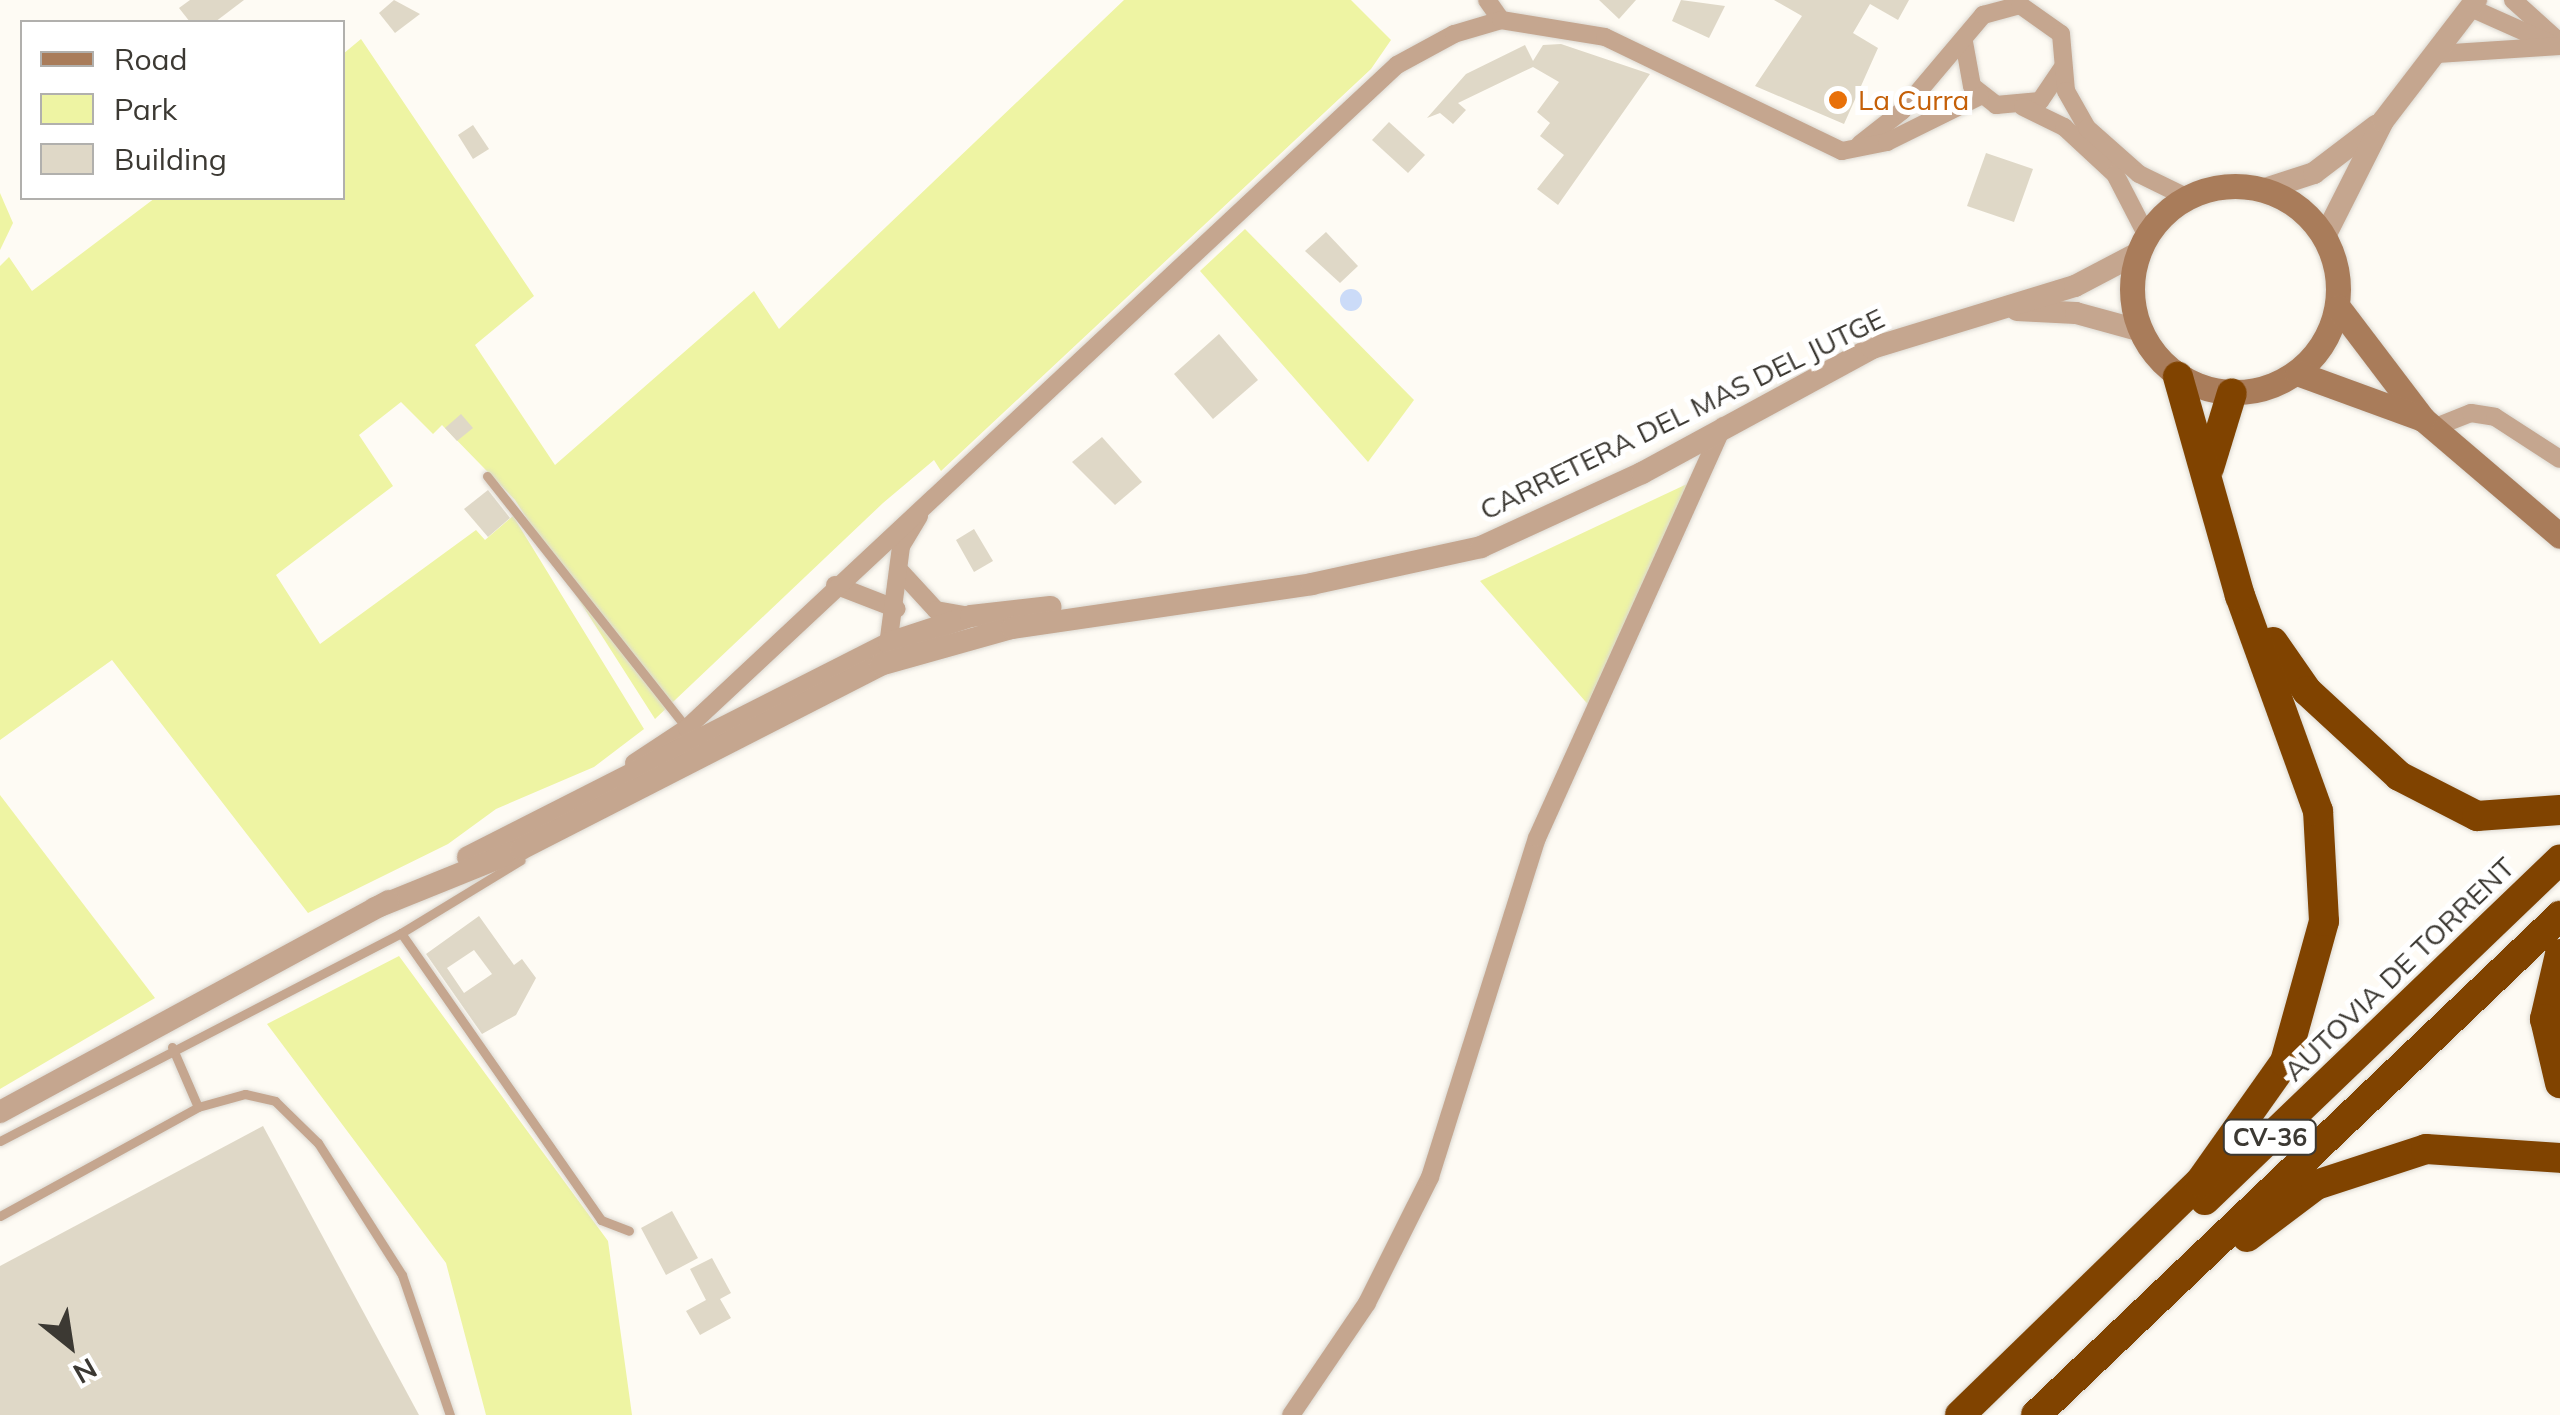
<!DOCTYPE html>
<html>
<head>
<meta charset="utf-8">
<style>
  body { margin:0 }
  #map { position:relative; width:2560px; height:1415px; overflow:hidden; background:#fefbf4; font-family:Mulish,sans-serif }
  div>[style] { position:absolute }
  .green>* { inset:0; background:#eef4a3 }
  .water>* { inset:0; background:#cbdbf8 }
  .round { border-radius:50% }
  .building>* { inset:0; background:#dfd8c7 }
  .roads { filter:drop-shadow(0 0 2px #dbd8d1) drop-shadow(0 0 2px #dbd8d1) }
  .service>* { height:9px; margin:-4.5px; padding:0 4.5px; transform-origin:4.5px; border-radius:4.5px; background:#c5a68f }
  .minor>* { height:18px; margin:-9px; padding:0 9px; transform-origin:9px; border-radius:9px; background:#c5a68f }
  .tertiary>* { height:22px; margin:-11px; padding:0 11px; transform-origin:11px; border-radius:11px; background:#c5a68f }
  .secondary>* { height:25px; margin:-12.5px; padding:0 12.5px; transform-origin:12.5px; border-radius:12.5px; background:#a97c5a }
  .secondary>.ring { margin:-12.5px; padding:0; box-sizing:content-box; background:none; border:25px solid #a97c5a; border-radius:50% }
  .motorway>* { height:30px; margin:-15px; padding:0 15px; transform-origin:15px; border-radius:15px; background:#804300 }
  .dots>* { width:28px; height:28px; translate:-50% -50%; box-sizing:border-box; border:5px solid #fff; border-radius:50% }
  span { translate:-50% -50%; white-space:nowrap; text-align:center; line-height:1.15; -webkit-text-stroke:10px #fff; paint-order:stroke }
  .shield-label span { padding:2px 8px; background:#fff; border:2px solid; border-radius:8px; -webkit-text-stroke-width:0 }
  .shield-label { font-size:25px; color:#3c3933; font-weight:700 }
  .food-label { font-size:28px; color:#c56008 }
  .left { translate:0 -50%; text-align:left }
  .street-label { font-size:28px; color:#3c3933 }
  .legend { position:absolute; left:20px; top:20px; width:325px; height:180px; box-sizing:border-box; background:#fff; border:2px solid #b1b0ad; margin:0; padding:12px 18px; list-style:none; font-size:30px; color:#3c3933 }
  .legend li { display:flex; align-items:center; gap:20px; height:50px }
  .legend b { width:50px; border:2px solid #b1b0ad }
  .north { position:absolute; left:20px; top:1295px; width:100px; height:100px; -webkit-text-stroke:8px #fff; paint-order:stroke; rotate:150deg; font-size:28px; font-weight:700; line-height:40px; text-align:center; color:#3c3933 }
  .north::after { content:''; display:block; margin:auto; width:35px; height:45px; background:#3c3933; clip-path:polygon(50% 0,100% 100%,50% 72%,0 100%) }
</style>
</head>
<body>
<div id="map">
  <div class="green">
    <div style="clip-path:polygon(1124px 0,1351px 0,1391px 40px,1371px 69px,941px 471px,934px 460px,883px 503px,655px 719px,515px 500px,442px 425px,433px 434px,401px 402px,359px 435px,393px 486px,276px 575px,320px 644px,476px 530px,485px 540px,513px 516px,644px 729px,594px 767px,496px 809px,448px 844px,308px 913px,112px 660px,0 740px,0 266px,9px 257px,32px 291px,155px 198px,342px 198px,343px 54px,361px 39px,534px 296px,475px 345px,555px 465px,754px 291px,779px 329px)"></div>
    <div style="clip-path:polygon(0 193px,13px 223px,0 250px)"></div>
    <div style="clip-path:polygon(1245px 229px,1414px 400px,1368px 462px,1200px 271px)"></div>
    <div style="clip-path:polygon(1687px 484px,1649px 577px,1592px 709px,1480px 581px)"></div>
    <div style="clip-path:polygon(0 795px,155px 998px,0 1089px)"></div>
    <div style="clip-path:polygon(399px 956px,608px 1241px,632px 1415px,486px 1415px,446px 1263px,267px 1024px)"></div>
  </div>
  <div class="water">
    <div class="round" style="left:1340px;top:289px;width:22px;height:22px"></div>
  </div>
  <div class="building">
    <div style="clip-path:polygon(190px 0,244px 0,215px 22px,190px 22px,179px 8px)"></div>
    <div style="clip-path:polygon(394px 0,420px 14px,395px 33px,379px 13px)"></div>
    <div style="clip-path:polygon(1599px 0,1636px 0,1619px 19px)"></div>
    <div style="clip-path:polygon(1681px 0,1725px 6px,1709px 38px,1672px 21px)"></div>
    <div style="clip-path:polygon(1774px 0,1909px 0,1898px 20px,1870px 4px,1853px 33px,1878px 48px,1844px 124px,1755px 86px,1802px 16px)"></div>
    <div style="clip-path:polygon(1561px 44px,1650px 74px,1558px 205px,1537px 189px,1564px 155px,1540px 136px,1550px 123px,1537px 112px,1559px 82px,1533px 67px,1458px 103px,1466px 110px,1453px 124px,1440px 113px,1427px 118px,1466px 74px,1525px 45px,1533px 61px,1543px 45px)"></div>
    <div style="clip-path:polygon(1389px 122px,1425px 155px,1408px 173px,1372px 140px)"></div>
    <div style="clip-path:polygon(473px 125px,489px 149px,473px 159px,458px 135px)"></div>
    <div style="clip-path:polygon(1986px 153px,2033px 169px,2014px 222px,1967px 206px)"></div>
    <div style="clip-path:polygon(1326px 232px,1358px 266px,1340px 283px,1305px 251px)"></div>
    <div style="clip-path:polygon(1219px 334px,1258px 380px,1213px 419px,1174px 374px)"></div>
    <div style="clip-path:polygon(461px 414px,473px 428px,457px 441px,445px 428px)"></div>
    <div style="clip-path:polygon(1102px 437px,1142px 482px,1115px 505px,1072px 462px)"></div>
    <div style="clip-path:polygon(488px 490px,510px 518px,488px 537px,464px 509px)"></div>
    <div style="clip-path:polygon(974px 529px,993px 561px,974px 572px,956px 540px)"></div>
    <div style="clip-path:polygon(evenodd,479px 916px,514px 965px,522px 959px,536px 978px,516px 1015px,482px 1034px,426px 954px,479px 916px,474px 950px,492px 974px,464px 993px,447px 968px,474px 950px)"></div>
    <div style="clip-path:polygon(263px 1126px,419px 1415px,0 1415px,0 1266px)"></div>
    <div style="clip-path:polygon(672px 1211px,698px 1258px,666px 1275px,641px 1228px)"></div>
    <div style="clip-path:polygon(712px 1258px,731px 1293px,720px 1299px,731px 1318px,700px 1335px,686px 1311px,706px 1300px,690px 1269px)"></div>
  </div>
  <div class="roads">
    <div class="service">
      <div style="left:487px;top:476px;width:322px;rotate:51.6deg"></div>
      <div style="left:401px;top:933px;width:350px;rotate:55.1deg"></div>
      <div style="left:601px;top:1220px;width:30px;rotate:21deg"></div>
      <div style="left:172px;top:1047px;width:65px;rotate:66.6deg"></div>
      <div style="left:0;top:1141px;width:452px;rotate:-27.4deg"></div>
      <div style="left:401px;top:933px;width:140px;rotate:-31.3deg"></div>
      <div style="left:0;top:1216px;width:226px;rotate:-28.8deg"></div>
      <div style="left:198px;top:1107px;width:49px;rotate:-15.5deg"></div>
      <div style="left:245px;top:1094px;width:31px;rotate:13deg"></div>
      <div style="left:275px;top:1101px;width:60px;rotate:44.3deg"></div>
      <div style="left:318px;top:1143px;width:156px;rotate:57.5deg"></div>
      <div style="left:402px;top:1275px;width:148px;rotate:71.1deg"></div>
    </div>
    <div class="minor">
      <div style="left:1487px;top:0;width:24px;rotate:55deg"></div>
      <div style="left:2513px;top:0;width:57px;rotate:42.1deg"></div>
      <div style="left:2471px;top:8px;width:89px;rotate:24deg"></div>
      <div style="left:1964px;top:42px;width:45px;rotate:79.7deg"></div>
      <div style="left:1972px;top:86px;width:31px;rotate:38deg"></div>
      <div style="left:1996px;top:105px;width:44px;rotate:-5.2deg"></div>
      <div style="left:2040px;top:101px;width:41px;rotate:-55.9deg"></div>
      <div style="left:2437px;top:54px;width:123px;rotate:-3.7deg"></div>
      <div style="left:2023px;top:107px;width:46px;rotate:26deg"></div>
      <div style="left:2064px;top:127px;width:69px;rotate:42.7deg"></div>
      <div style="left:2115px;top:174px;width:70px;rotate:62.7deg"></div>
      <div style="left:1860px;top:144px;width:53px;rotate:-38.2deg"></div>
      <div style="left:1902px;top:111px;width:126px;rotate:-49.8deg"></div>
      <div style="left:1983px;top:15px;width:38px;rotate:-15deg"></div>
      <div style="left:2020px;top:5px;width:50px;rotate:35.3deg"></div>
      <div style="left:2061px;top:34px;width:57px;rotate:85deg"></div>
      <div style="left:2066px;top:91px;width:43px;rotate:60.4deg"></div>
      <div style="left:2087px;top:128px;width:69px;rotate:41.5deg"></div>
      <div style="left:2139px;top:174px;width:55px;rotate:26.1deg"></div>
      <div style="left:2433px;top:428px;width:41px;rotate:-21.5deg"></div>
      <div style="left:2471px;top:413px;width:24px;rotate:9deg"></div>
      <div style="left:2495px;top:417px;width:77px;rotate:32.9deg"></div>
      <div style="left:901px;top:572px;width:52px;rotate:47.4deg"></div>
      <div style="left:936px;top:610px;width:36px;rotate:10deg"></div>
      <div style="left:835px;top:585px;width:66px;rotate:21.2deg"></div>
      <div style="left:887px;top:653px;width:108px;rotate:-82.5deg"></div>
      <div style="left:901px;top:546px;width:35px;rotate:-59deg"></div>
      <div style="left:634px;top:763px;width:64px;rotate:-33.4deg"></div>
      <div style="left:687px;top:728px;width:971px;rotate:-43.04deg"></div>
      <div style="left:1397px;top:65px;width:65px;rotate:-28.5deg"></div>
      <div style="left:1454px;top:34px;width:49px;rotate:-16.6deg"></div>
      <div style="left:1501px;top:20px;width:105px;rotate:9.3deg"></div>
      <div style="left:1605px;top:37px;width:263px;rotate:25.7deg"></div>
      <div style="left:1842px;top:151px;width:46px;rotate:-11.3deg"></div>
      <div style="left:1887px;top:142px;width:104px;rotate:-26.3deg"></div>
      <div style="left:1291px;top:1415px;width:135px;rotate:-55.8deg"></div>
      <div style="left:1367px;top:1303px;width:141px;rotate:-63.4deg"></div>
      <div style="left:1430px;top:1177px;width:355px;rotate:-72.5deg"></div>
      <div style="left:1537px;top:838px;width:452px;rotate:-65.7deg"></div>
    </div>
    <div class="tertiary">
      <div style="left:2265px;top:189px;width:52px;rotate:-18.1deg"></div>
      <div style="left:2314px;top:173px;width:78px;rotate:-37.2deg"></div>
      <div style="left:2325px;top:236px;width:129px;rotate:-63.2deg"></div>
      <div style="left:2383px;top:121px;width:153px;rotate:-52.5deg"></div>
      <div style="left:2017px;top:310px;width:59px;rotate:2.9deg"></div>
      <div style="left:2076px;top:313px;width:64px;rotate:15.3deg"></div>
      <div style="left:468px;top:857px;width:472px;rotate:-26.9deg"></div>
      <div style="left:889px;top:643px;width:86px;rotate:-18.2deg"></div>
      <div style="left:971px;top:616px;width:80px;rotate:-6.5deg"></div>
      <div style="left:375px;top:908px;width:157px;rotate:-22deg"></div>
      <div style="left:521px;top:849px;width:403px;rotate:-27.1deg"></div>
      <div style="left:880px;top:665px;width:137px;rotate:-15.7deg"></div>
      <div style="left:1012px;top:628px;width:303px;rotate:-8.3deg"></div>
      <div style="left:1312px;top:584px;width:173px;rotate:-12.3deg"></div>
      <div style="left:1481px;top:547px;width:177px;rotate:-24.7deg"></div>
      <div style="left:1642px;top:473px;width:262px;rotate:-28.5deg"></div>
      <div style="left:1872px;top:348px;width:212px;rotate:-17deg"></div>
      <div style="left:2075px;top:286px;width:69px;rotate:-27.7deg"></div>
      <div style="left:0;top:1112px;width:442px;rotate:-28.5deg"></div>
    </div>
    <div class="secondary">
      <div class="ring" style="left:2132px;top:186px;width:181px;height:181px"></div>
      <div style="left:2338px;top:307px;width:141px;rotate:52.8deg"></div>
      <div style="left:2423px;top:419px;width:180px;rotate:40.5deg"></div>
      <div style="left:2297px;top:373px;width:134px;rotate:20.1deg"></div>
    </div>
    <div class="motorway">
      <div style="left:2209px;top:468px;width:78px;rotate:-73deg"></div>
      <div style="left:2273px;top:642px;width:60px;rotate:55.2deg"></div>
      <div style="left:2307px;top:691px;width:125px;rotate:42.7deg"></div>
      <div style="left:2399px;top:776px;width:88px;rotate:27.1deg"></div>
      <div style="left:2477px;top:816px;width:83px;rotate:-4.1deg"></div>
      <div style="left:2560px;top:954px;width:67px;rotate:103deg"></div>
      <div style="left:2545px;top:1019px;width:66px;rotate:76.8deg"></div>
      <div style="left:2205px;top:1200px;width:492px;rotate:-43.8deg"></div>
      <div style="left:2247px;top:1237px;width:86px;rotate:-37deg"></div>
      <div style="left:2316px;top:1185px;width:116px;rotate:-18.1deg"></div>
      <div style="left:2426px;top:1149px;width:134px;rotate:3.8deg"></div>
      <div style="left:1960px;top:1415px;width:334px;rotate:-44.2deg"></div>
      <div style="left:2200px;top:1182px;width:147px;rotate:-54.7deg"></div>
      <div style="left:2285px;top:1062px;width:146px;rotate:-74.5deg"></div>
      <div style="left:2324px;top:921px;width:110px;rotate:-93.1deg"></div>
      <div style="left:2318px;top:811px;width:229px;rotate:-109.9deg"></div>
      <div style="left:2240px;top:596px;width:228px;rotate:-105.8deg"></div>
      <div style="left:2036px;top:1415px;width:724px;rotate:-43.6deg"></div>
    </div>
  </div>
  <div class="dots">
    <div style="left:1838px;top:100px;background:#e8710a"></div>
  </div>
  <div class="shield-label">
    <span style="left:2270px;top:1137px">CV-36</span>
  </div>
  <div class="food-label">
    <span class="left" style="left:1858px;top:100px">La Curra</span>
  </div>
  <div class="street-label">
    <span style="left:1682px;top:414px;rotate:-26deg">CARRETERA DEL MAS DEL JUTGE</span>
    <span style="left:2399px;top:969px;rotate:-44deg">AUTOVIA DE TORRENT</span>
  </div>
  <ul class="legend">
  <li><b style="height:12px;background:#a97c5a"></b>Road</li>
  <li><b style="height:28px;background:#eef4a3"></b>Park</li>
  <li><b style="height:28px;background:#dfd8c7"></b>Building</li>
  </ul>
  <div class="north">N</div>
</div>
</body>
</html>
